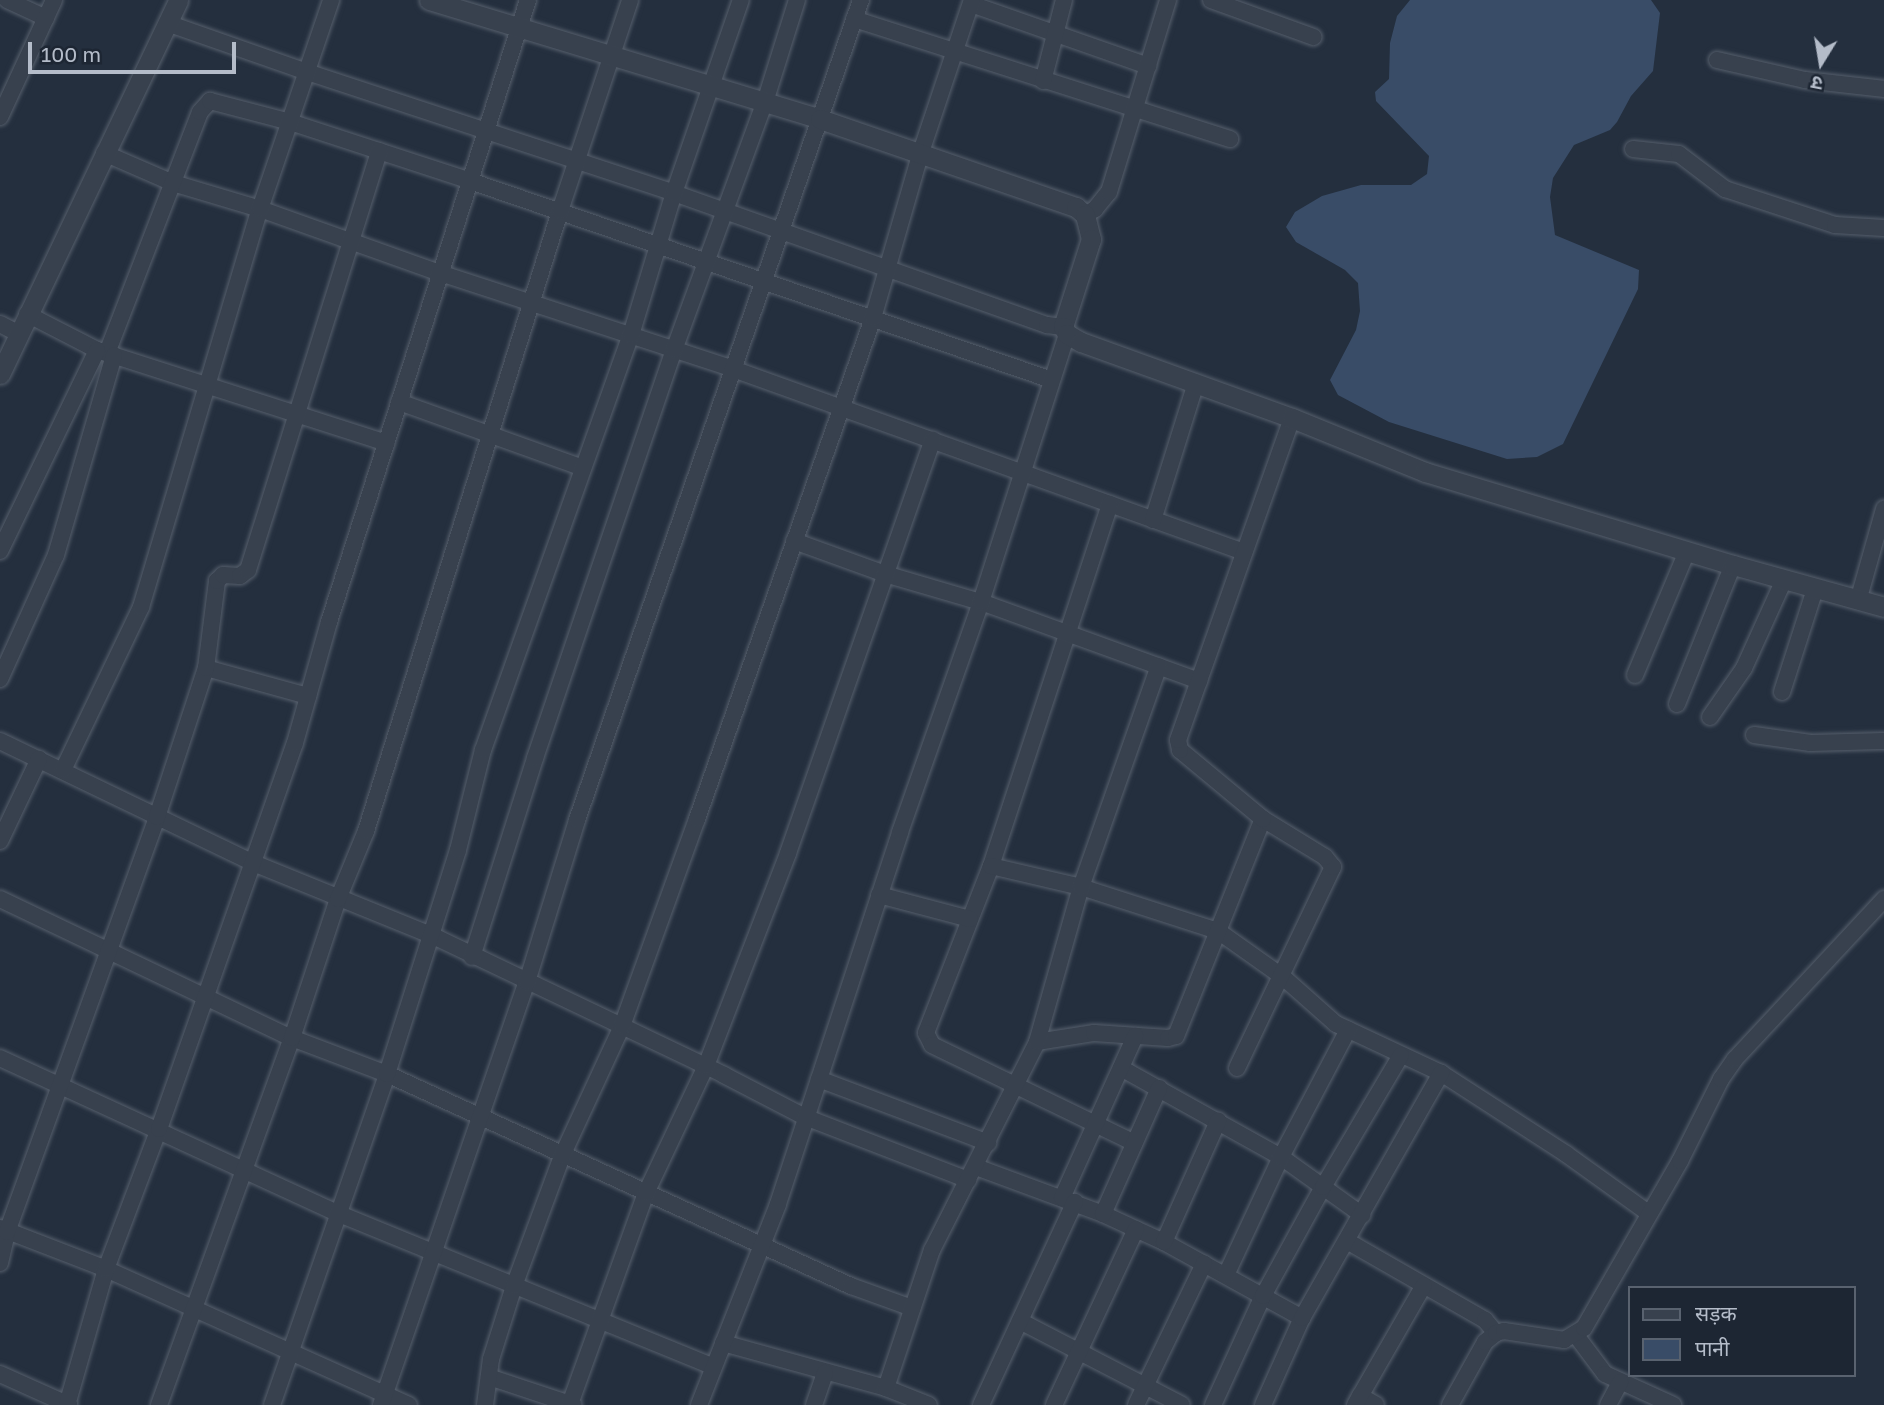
<!DOCTYPE html>
<html>
<head>
<meta charset="utf-8">
<style>
  body { margin:0 }
  #map { position:relative; width:1884px; height:1405px; overflow:hidden; background:#242f3e; font-family:"Golos Text","Noto Sans Devanagari",sans-serif }
  div>[style] { position:absolute }
  .water>* { inset:0; background:#394c67 }
  .roads { filter:drop-shadow(0 0 2px #565f6c) drop-shadow(0 0 2px #565f6c) }
  .minor>* { height:16px; margin:-8px; padding:0 8px; transform-origin:8px; border-radius:8px; background:#38414e }
  .tertiary>* { height:19px; margin:-9.5px; padding:0 9.5px; transform-origin:9.5px; border-radius:9.5px; background:#38414e }
  span { translate:-50% -50%; white-space:nowrap; text-align:center; line-height:1.15; -webkit-text-stroke:6px #1d2633; paint-order:stroke }
  .legend { position:absolute; left:1628px; top:1286px; width:228px; height:91px; box-sizing:border-box; background:#1d2633; border:2px solid #59626f; margin:0; padding:9px 12px; list-style:none; font-size:21px; color:#b4bcc9 }
  .legend li { display:flex; align-items:center; gap:14px; height:35px }
  .legend b { width:35px; border:2px solid #59626f }
  .north { position:absolute; left:1786px; top:28px; width:70px; height:70px; -webkit-text-stroke:5px #1d2633; paint-order:stroke; rotate:191deg; font-size:19px; font-weight:700; line-height:28px; text-align:center; color:#b4bcc9 }
  .north::after { content:''; display:block; margin:auto; width:24px; height:32px; background:#b4bcc9; clip-path:polygon(50% 0,100% 100%,50% 72%,0 100%) }
  .scale { position:absolute; left:28px; top:42px; width:208px; height:32px; box-sizing:border-box; border:4px solid #b4bcc9; border-top:0; padding-left:9px; font-size:21px; line-height:24px; white-space:nowrap; color:#b4bcc9; -webkit-text-stroke:5px #1d2633; paint-order:stroke }
</style>
</head>
<body>
<div id="map">
  <div class="water">
    <div style="clip-path:polygon(1410px 0,1651px 0,1660px 13px,1653px 71px,1631px 96px,1617px 122px,1610px 130px,1574px 145px,1553px 178px,1550px 197px,1555px 235px,1639px 270px,1638px 289px,1563px 444px,1537px 457px,1507px 459px,1389px 422px,1338px 395px,1330px 380px,1356px 330px,1360px 311px,1358px 283px,1345px 270px,1296px 242px,1286px 227px,1295px 212px,1322px 196px,1361px 185px,1411px 185px,1427px 174px,1429px 156px,1376px 101px,1375px 92px,1389px 79px,1390px 43px,1397px 16px)"></div>
  </div>
  <div class="roads">
    <div class="minor">
      <div style="left:7px;top:0;width:43px;rotate:24.8deg"></div>
      <div style="left:1211px;top:0;width:109px;rotate:19.9deg"></div>
      <div style="left:971px;top:4px;width:188px;rotate:19.3deg"></div>
      <div style="left:854px;top:19px;width:395px;rotate:17.7deg"></div>
      <div style="left:167px;top:23px;width:148px;rotate:19.3deg"></div>
      <div style="left:307px;top:72px;width:386px;rotate:18.2deg"></div>
      <div style="left:674px;top:193px;width:396px;rotate:19.5deg"></div>
      <div style="left:1047px;top:325px;width:16px;rotate:7deg"></div>
      <div style="left:1717px;top:60px;width:90px;rotate:12.8deg"></div>
      <div style="left:1805px;top:80px;width:80px;rotate:6.5deg"></div>
      <div style="left:1043px;top:81px;width:84px;rotate:-75.5deg"></div>
      <div style="left:0;top:117px;width:129px;rotate:-65.2deg"></div>
      <div style="left:1633px;top:149px;width:46px;rotate:6.2deg"></div>
      <div style="left:1679px;top:154px;width:58px;rotate:37.3deg"></div>
      <div style="left:1725px;top:189px;width:116px;rotate:18.1deg"></div>
      <div style="left:1835px;top:225px;width:49px;rotate:3.5deg"></div>
      <div style="left:104px;top:153px;width:75px;rotate:23.5deg"></div>
      <div style="left:173px;top:183px;width:91px;rotate:16.6deg"></div>
      <div style="left:260px;top:209px;width:191px;rotate:19.6deg"></div>
      <div style="left:440px;top:273px;width:308px;rotate:18.1deg"></div>
      <div style="left:733px;top:369px;width:543px;rotate:19.7deg"></div>
      <div style="left:1085px;top:215px;width:12px;rotate:-31deg"></div>
      <div style="left:1095px;top:209px;width:22px;rotate:-51deg"></div>
      <div style="left:1109px;top:192px;width:201px;rotate:-72.9deg"></div>
      <div style="left:27px;top:314px;width:79px;rotate:27.2deg"></div>
      <div style="left:97px;top:350px;width:304px;rotate:17.8deg"></div>
      <div style="left:0;top:324px;width:20px;rotate:27deg"></div>
      <div style="left:107px;top:353px;width:258px;rotate:-68.9deg"></div>
      <div style="left:200px;top:112px;width:15px;rotate:-48deg"></div>
      <div style="left:210px;top:101px;width:83px;rotate:14.7deg"></div>
      <div style="left:290px;top:122px;width:189px;rotate:18.1deg"></div>
      <div style="left:470px;top:181px;width:615px;rotate:18.88deg"></div>
      <div style="left:399px;top:402px;width:195px;rotate:19.7deg"></div>
      <div style="left:1110px;top:504px;width:381px;rotate:108.2deg"></div>
      <div style="left:991px;top:866px;width:179px;rotate:111.3deg"></div>
      <div style="left:926px;top:1033px;width:13px;rotate:63deg"></div>
      <div style="left:932px;top:1045px;width:225px;rotate:25.8deg"></div>
      <div style="left:1153px;top:520px;width:144px;rotate:-72.6deg"></div>
      <div style="left:794px;top:541px;width:97px;rotate:19.9deg"></div>
      <div style="left:885px;top:574px;width:100px;rotate:16.3deg"></div>
      <div style="left:981px;top:602px;width:232px;rotate:19.9deg"></div>
      <div style="left:0;top:551px;width:223px;rotate:-64.2deg"></div>
      <div style="left:1858px;top:601px;width:96px;rotate:-74.2deg"></div>
      <div style="left:206px;top:668px;width:106px;rotate:15.4deg"></div>
      <div style="left:1635px;top:675px;width:134px;rotate:-67.2deg"></div>
      <div style="left:0;top:679px;width:136px;rotate:-65.7deg"></div>
      <div style="left:56px;top:555px;width:208px;rotate:-73.8deg"></div>
      <div style="left:1782px;top:692px;width:108px;rotate:-72.2deg"></div>
      <div style="left:1677px;top:704px;width:150px;rotate:-68.1deg"></div>
      <div style="left:1710px;top:717px;width:60px;rotate:-55.2deg"></div>
      <div style="left:1744px;top:668px;width:97px;rotate:-65.6deg"></div>
      <div style="left:1754px;top:735px;width:57px;rotate:8.1deg"></div>
      <div style="left:1810px;top:743px;width:74px;rotate:-1.5deg"></div>
      <div style="left:0;top:741px;width:279px;rotate:25.7deg"></div>
      <div style="left:251px;top:862px;width:194px;rotate:22.1deg"></div>
      <div style="left:431px;top:935px;width:325px;rotate:25.5deg"></div>
      <div style="left:724px;top:1075px;width:91px;rotate:27.4deg"></div>
      <div style="left:805px;top:1117px;width:175px;rotate:21.1deg"></div>
      <div style="left:63px;top:770px;width:181px;rotate:-64.4deg"></div>
      <div style="left:141px;top:607px;width:415px;rotate:-73.4deg"></div>
      <div style="left:260px;top:209px;width:221px;rotate:-71.2deg"></div>
      <div style="left:0;top:841px;width:91px;rotate:-64.6deg"></div>
      <div style="left:991px;top:866px;width:92px;rotate:13.1deg"></div>
      <div style="left:1081px;top:887px;width:144px;rotate:17.8deg"></div>
      <div style="left:1218px;top:931px;width:80px;rotate:35.3deg"></div>
      <div style="left:1283px;top:977px;width:71px;rotate:41.6deg"></div>
      <div style="left:1336px;top:1024px;width:116px;rotate:25deg"></div>
      <div style="left:1441px;top:1073px;width:149px;rotate:32.9deg"></div>
      <div style="left:1566px;top:1154px;width:101px;rotate:35.7deg"></div>
      <div style="left:879px;top:895px;width:94px;rotate:14.8deg"></div>
      <div style="left:0;top:899px;width:323px;rotate:25.5deg"></div>
      <div style="left:292px;top:1038px;width:102px;rotate:20.8deg"></div>
      <div style="left:387px;top:1074px;width:510px;rotate:24.56deg"></div>
      <div style="left:851px;top:1286px;width:65px;rotate:19.8deg"></div>
      <div style="left:472px;top:957px;width:209px;rotate:-72.4deg"></div>
      <div style="left:535px;top:758px;width:431px;rotate:-71.2deg"></div>
      <div style="left:674px;top:350px;width:264px;rotate:-69.9deg"></div>
      <div style="left:765px;top:102px;width:107px;rotate:-72.6deg"></div>
      <div style="left:1037px;top:1042px;width:58px;rotate:-9deg"></div>
      <div style="left:1094px;top:1033px;width:74px;rotate:3.9deg"></div>
      <div style="left:1168px;top:1038px;width:8px;rotate:-14deg"></div>
      <div style="left:1176px;top:1036px;width:234px;rotate:-68.2deg"></div>
      <div style="left:0;top:1058px;width:371px;rotate:24.7deg"></div>
      <div style="left:337px;top:1213px;width:405px;rotate:22.2deg"></div>
      <div style="left:1121px;top:1068px;width:183px;rotate:29.1deg"></div>
      <div style="left:1281px;top:1157px;width:100px;rotate:35.6deg"></div>
      <div style="left:1237px;top:1068px;width:223px;rotate:-64.5deg"></div>
      <div style="left:1333px;top:867px;width:13px;rotate:-129deg"></div>
      <div style="left:1325px;top:857px;width:73px;rotate:-148.5deg"></div>
      <div style="left:1263px;top:819px;width:108px;rotate:-140.3deg"></div>
      <div style="left:1180px;top:750px;width:10px;rotate:-101deg"></div>
      <div style="left:1178px;top:740px;width:342px;rotate:-70.5deg"></div>
      <div style="left:819px;top:1079px;width:181px;rotate:20.7deg"></div>
      <div style="left:976px;top:1167px;width:135px;rotate:20.3deg"></div>
      <div style="left:1103px;top:1214px;width:67px;rotate:24.7deg"></div>
      <div style="left:1164px;top:1242px;width:158px;rotate:28.8deg"></div>
      <div style="left:1062px;top:1198px;width:178px;rotate:-65.7deg"></div>
      <div style="left:1103px;top:1214px;width:138px;rotate:-66deg"></div>
      <div style="left:0;top:1228px;width:114px;rotate:21.1deg"></div>
      <div style="left:106px;top:1269px;width:332px;rotate:24.2deg"></div>
      <div style="left:1347px;top:1241px;width:159px;rotate:29.8deg"></div>
      <div style="left:1485px;top:1320px;width:17px;rotate:50deg"></div>
      <div style="left:1164px;top:1242px;width:133px;rotate:-65.9deg"></div>
      <div style="left:0;top:1263px;width:32px;rotate:-77deg"></div>
      <div style="left:7px;top:1232px;width:441px;rotate:-70.1deg"></div>
      <div style="left:157px;top:817px;width:157px;rotate:-71.8deg"></div>
      <div style="left:206px;top:668px;width:88px;rotate:-82.8deg"></div>
      <div style="left:217px;top:581px;width:8px;rotate:-45deg"></div>
      <div style="left:223px;top:575px;width:17px;rotate:3deg"></div>
      <div style="left:240px;top:576px;width:10px;rotate:-37deg"></div>
      <div style="left:248px;top:570px;width:439px;rotate:-72.6deg"></div>
      <div style="left:1226px;top:1275px;width:130px;rotate:-65deg"></div>
      <div style="left:1281px;top:1157px;width:144px;rotate:-62.2deg"></div>
      <div style="left:1020px;top:1321px;width:182px;rotate:27.4deg"></div>
      <div style="left:1575px;top:1334px;width:50px;rotate:53.1deg"></div>
      <div style="left:1605px;top:1374px;width:75px;rotate:24.5deg"></div>
      <div style="left:723px;top:1343px;width:169px;rotate:15.4deg"></div>
      <div style="left:886px;top:1388px;width:46px;rotate:21.6deg"></div>
      <div style="left:0;top:1374px;width:76px;rotate:24.2deg"></div>
      <div style="left:489px;top:1377px;width:89px;rotate:18.4deg"></div>
      <div style="left:886px;top:1388px;width:145px;rotate:-71.6deg"></div>
      <div style="left:932px;top:1250px;width:233px;rotate:-63.2deg"></div>
      <div style="left:1037px;top:1042px;width:161px;rotate:-74.2deg"></div>
      <div style="left:1081px;top:887px;width:234px;rotate:-70.6deg"></div>
      <div style="left:1360px;top:1396px;width:18px;rotate:29deg"></div>
      <div style="left:570px;top:1404px;width:224px;rotate:-70.2deg"></div>
      <div style="left:646px;top:1193px;width:140px;rotate:-64.7deg"></div>
      <div style="left:706px;top:1066px;width:228px;rotate:-68.9deg"></div>
      <div style="left:788px;top:853px;width:438px;rotate:-70.7deg"></div>
      <div style="left:67px;top:1405px;width:141px;rotate:-74deg"></div>
      <div style="left:106px;top:1269px;width:150px;rotate:-69.3deg"></div>
      <div style="left:159px;top:1129px;width:409px;rotate:-70.6deg"></div>
      <div style="left:295px;top:743px;width:126px;rotate:-74.3deg"></div>
      <div style="left:329px;top:622px;width:653px;rotate:-72.26deg"></div>
      <div style="left:159px;top:1405px;width:390px;rotate:-70.1deg"></div>
      <div style="left:292px;top:1038px;width:146px;rotate:-71.7deg"></div>
      <div style="left:338px;top:899px;width:74px;rotate:-67.6deg"></div>
      <div style="left:366px;top:831px;width:650px;rotate:-72.62deg"></div>
      <div style="left:560px;top:211px;width:222px;rotate:-71.6deg"></div>
      <div style="left:272px;top:1405px;width:350px;rotate:-70.8deg"></div>
      <div style="left:387px;top:1074px;width:235px;rotate:-72.4deg"></div>
      <div style="left:458px;top:850px;width:103px;rotate:-76deg"></div>
      <div style="left:483px;top:750px;width:441px;rotate:-70.4deg"></div>
      <div style="left:631px;top:335px;width:148px;rotate:-73.2deg"></div>
      <div style="left:674px;top:193px;width:204px;rotate:-70.9deg"></div>
      <div style="left:381px;top:1405px;width:447px;rotate:-71deg"></div>
      <div style="left:527px;top:982px;width:170px;rotate:-72.8deg"></div>
      <div style="left:577px;top:820px;width:868px;rotate:-70.9deg"></div>
      <div style="left:485px;top:1405px;width:46px;rotate:-82.6deg"></div>
      <div style="left:491px;top:1359px;width:77px;rotate:-72.5deg"></div>
      <div style="left:514px;top:1286px;width:139px;rotate:-69.7deg"></div>
      <div style="left:562px;top:1156px;width:143px;rotate:-65.2deg"></div>
      <div style="left:622px;top:1026px;width:220px;rotate:-70.1deg"></div>
      <div style="left:697px;top:819px;width:531px;rotate:-70.64deg"></div>
      <div style="left:873px;top:318px;width:173px;rotate:-73.9deg"></div>
      <div style="left:921px;top:152px;width:160px;rotate:-71.5deg"></div>
      <div style="left:699px;top:1405px;width:216px;rotate:-68.5deg"></div>
      <div style="left:778px;top:1204px;width:391px;rotate:-71.8deg"></div>
      <div style="left:900px;top:832px;width:244px;rotate:-70.6deg"></div>
      <div style="left:981px;top:602px;width:281px;rotate:-72.2deg"></div>
      <div style="left:814px;top:1405px;width:34px;rotate:-71deg"></div>
      <div style="left:981px;top:1405px;width:224px;rotate:-65.2deg"></div>
      <div style="left:1054px;top:1405px;width:194px;rotate:-65deg"></div>
      <div style="left:1136px;top:1405px;width:157px;rotate:-64.3deg"></div>
      <div style="left:1213px;top:1405px;width:120px;rotate:-65.4deg"></div>
      <div style="left:1263px;top:1296px;width:124px;rotate:-61.2deg"></div>
      <div style="left:1323px;top:1187px;width:153px;rotate:-59.4deg"></div>
      <div style="left:1263px;top:1405px;width:95px;rotate:-65.9deg"></div>
      <div style="left:1302px;top:1318px;width:282px;rotate:-60.4deg"></div>
      <div style="left:1355px;top:1405px;width:138px;rotate:-60.1deg"></div>
      <div style="left:1450px;top:1405px;width:72px;rotate:-60.9deg"></div>
      <div style="left:1485px;top:1342px;width:14px;rotate:-39deg"></div>
      <div style="left:1496px;top:1333px;width:8px;rotate:-14deg"></div>
      <div style="left:1504px;top:1331px;width:61px;rotate:8.5deg"></div>
      <div style="left:1564px;top:1340px;width:23px;rotate:-31deg"></div>
      <div style="left:1584px;top:1328px;width:193px;rotate:-60.1deg"></div>
      <div style="left:1680px;top:1161px;width:92px;rotate:-63.4deg"></div>
      <div style="left:1721px;top:1079px;width:24px;rotate:-55deg"></div>
      <div style="left:1735px;top:1059px;width:219px;rotate:-47deg"></div>
      <div style="left:1608px;top:1405px;width:26px;rotate:-62deg"></div>
    </div>
    <div class="tertiary">
      <div style="left:429px;top:0;width:409px;rotate:16.9deg"></div>
      <div style="left:820px;top:119px;width:271px;rotate:19deg"></div>
      <div style="left:1076px;top:207px;width:12px;rotate:42deg"></div>
      <div style="left:1085px;top:215px;width:25px;rotate:76deg"></div>
      <div style="left:1091px;top:239px;width:92px;rotate:107.7deg"></div>
      <div style="left:1063px;top:327px;width:8px;rotate:60deg"></div>
      <div style="left:1067px;top:334px;width:16px;rotate:30deg"></div>
      <div style="left:1081px;top:342px;width:224px;rotate:19.8deg"></div>
      <div style="left:1292px;top:418px;width:144px;rotate:22.1deg"></div>
      <div style="left:1425px;top:472px;width:322px;rotate:16.8deg"></div>
      <div style="left:1733px;top:565px;width:157px;rotate:15.5deg"></div>
      <div style="left:0;top:374px;width:414px;rotate:-64.5deg"></div>
    </div>
  </div>
  <ul class="legend">
  <li><b style="height:9px;background:#38414e"></b>सड़क</li>
  <li><b style="height:19px;background:#394c67"></b>पानी</li>
  </ul>
  <div class="north">उ</div>
  <div class="scale">100 m</div>
</div>
</body>
</html>
